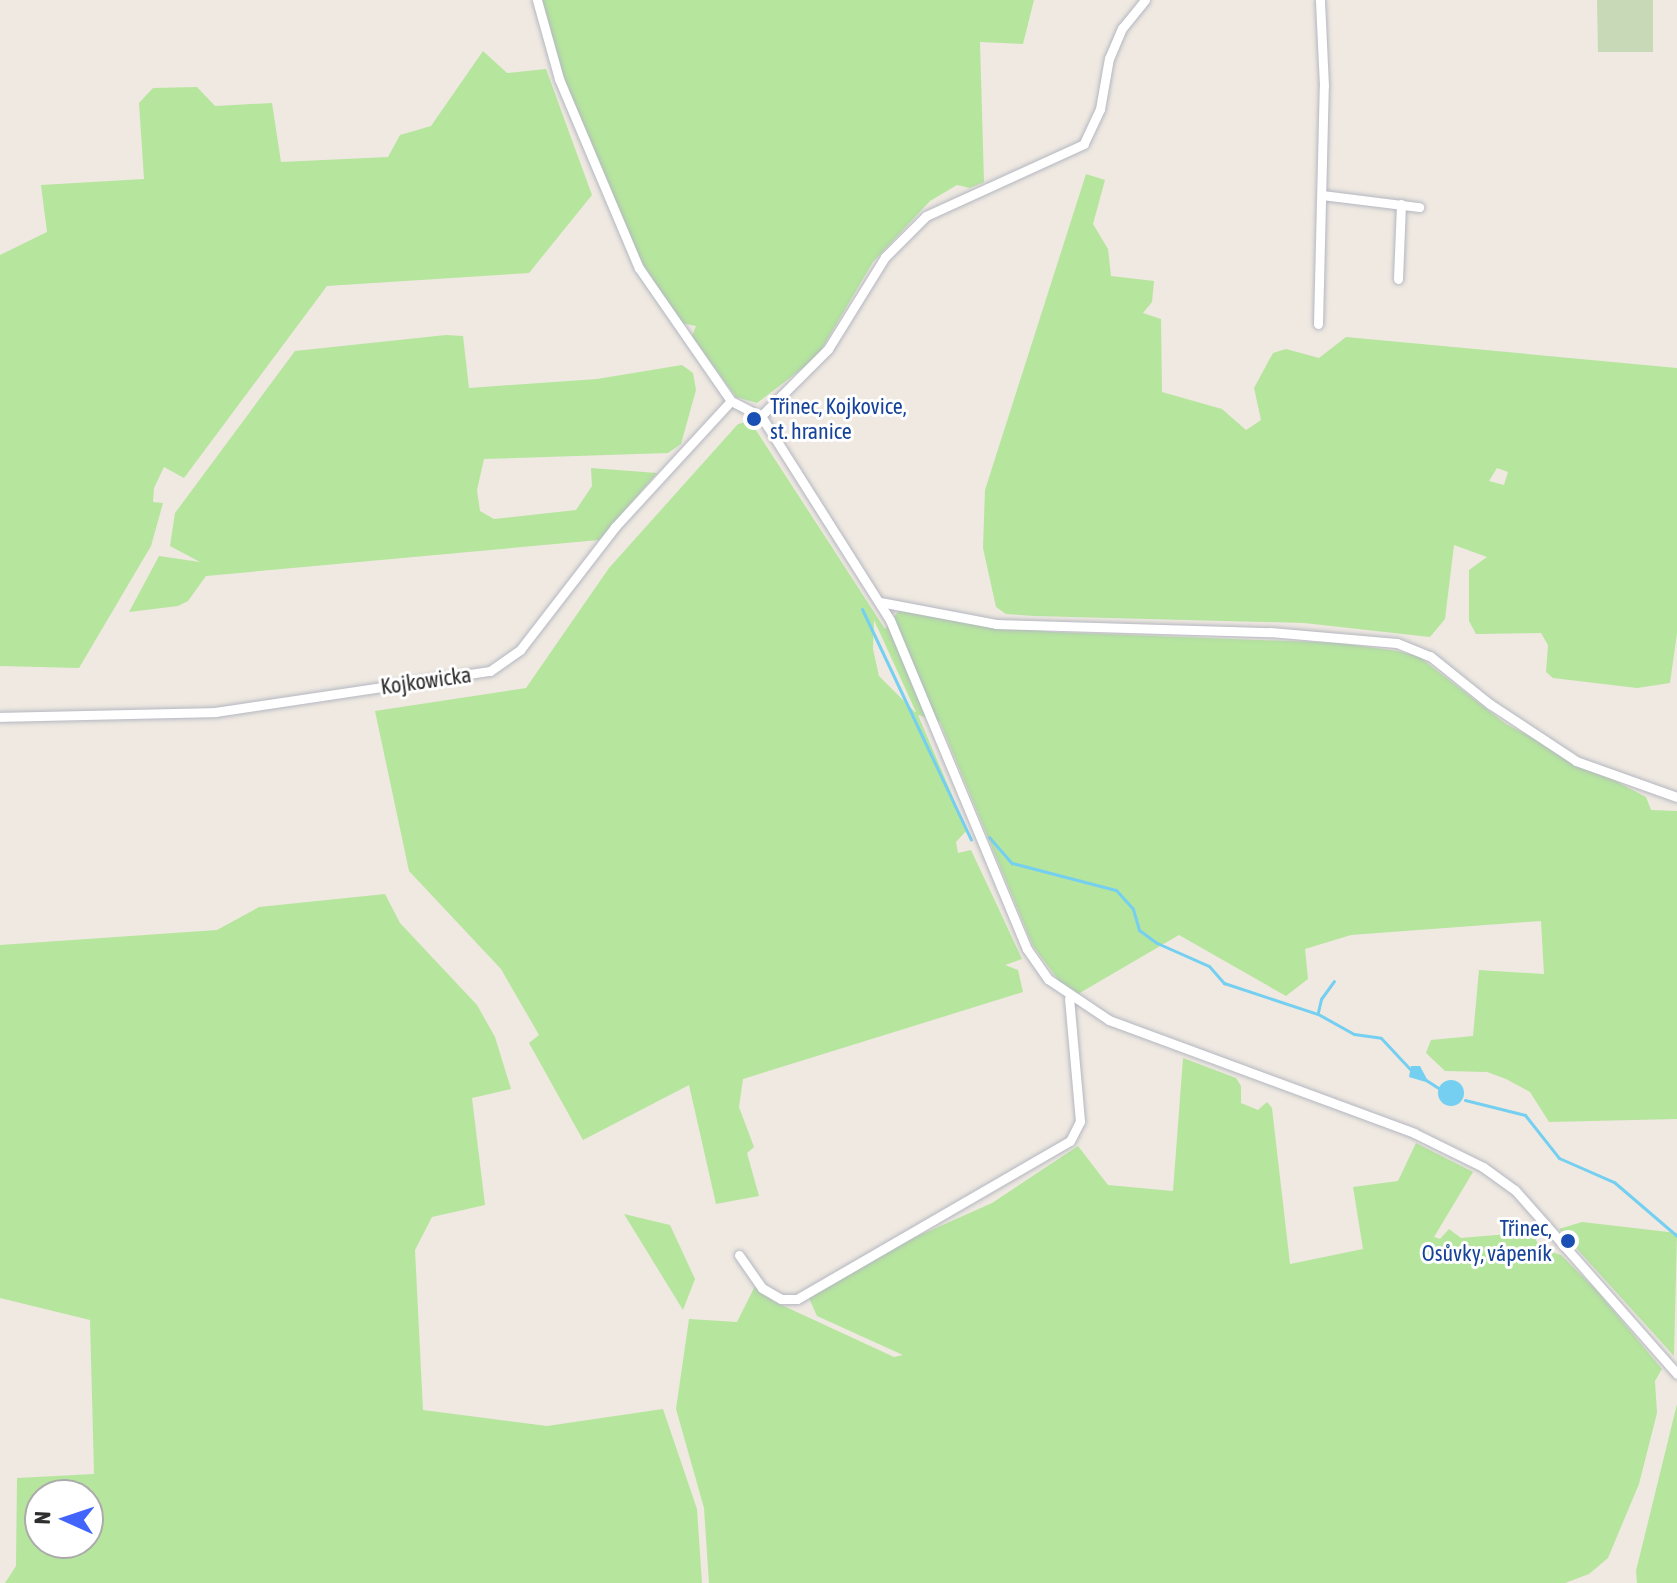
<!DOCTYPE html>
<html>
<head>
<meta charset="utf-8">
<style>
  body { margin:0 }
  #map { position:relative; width:1677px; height:1583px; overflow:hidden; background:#efe9e1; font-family:"Asap Condensed",sans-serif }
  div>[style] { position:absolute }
  .green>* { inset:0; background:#b6e59e }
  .cemetery>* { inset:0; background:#c8d9b8 }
  .water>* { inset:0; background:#75cff0 }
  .round { border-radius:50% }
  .stream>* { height:3px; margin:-1.5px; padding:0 1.5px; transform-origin:1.5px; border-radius:1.5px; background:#75cff0 }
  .roads { filter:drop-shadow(0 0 2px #b4b7c1) drop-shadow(0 0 2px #b4b7c1) }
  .minor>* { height:9px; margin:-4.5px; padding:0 4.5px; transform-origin:4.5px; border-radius:4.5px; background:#fff }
  .dots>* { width:22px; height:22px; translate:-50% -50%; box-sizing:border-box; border:4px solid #fff; border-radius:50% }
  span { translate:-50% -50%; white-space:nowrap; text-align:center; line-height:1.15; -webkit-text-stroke:6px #fff; paint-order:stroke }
  .transit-label { font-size:22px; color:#164399 }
  .left { translate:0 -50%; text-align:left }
  .right { translate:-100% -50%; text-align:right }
  .street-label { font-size:22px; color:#2e2e2e }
  .north { position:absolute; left:24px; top:1479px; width:80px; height:80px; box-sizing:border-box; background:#fff; border:2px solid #ababab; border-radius:50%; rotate:273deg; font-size:22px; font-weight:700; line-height:32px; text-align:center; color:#2e2e2e }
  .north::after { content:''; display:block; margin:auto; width:28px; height:36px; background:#4264fb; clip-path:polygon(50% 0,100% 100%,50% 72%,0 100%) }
</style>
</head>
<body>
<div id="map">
  <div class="green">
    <div style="clip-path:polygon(540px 0,1034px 0,1023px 44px,980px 42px,984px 182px,970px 188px,957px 185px,930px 201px,873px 262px,817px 357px,757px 403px,736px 397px,692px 336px,696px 326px,681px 323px,638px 256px,569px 94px)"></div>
    <div style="clip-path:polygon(483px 51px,507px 73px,546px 69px,592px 195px,529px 273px,327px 286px,184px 478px,164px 467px,154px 488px,153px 502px,163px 503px,151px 546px,79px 668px,0 666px,0 255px,47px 232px,41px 185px,144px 179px,139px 103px,153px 88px,197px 87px,215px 106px,272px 103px,281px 162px,388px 157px,400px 135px,431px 126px)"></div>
    <div style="clip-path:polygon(evenodd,1086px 174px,1105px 180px,1093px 224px,1108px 249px,1111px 276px,1154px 281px,1152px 302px,1143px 313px,1161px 319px,1162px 392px,1222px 409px,1246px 430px,1261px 420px,1254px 388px,1273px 353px,1286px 349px,1319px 358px,1346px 337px,1677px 368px,1677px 633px,1670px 683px,1637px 688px,1553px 678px,1546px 672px,1548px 645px,1541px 633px,1476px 634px,1469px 621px,1469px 570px,1487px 557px,1454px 545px,1445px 619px,1430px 637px,1304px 623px,1034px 616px,1006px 614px,996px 607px,983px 548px,985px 490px,1086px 174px,1497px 468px,1508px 472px,1504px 485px,1489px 481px,1497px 468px)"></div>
    <div style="clip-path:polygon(446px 335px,463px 336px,469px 388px,597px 379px,682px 365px,693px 373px,696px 390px,681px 444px,668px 453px,484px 459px,477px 490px,480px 511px,494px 519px,576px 510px,592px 486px,591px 468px,657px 473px,599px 540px,206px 576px,188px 601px,178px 606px,129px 612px,159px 556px,200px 562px,170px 546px,175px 513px,295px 351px)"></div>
    <div style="clip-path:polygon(evenodd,750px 421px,885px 629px,900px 609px,1052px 632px,1339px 643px,1397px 651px,1418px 656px,1506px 724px,1646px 797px,1651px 810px,1677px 811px,1677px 1119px,1549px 1122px,1530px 1092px,1506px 1079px,1487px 1072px,1445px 1071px,1426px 1053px,1431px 1040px,1473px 1036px,1479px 970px,1544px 974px,1541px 921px,1351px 935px,1305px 949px,1308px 979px,1286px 996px,1179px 935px,1078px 994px,1059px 981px,1033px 946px,940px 722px,918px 715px,967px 830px,956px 842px,958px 853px,971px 850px,996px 903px,1022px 959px,1005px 965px,1018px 970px,1023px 992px,743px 1079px,739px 1107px,754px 1147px,747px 1153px,759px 1196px,716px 1204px,689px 1085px,583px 1140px,529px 1043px,539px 1035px,501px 969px,409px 871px,375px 711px,526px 688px,609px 568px,738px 424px,750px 421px,874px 620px,916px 712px,915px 712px,879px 676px,873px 649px,874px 620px)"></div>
    <div style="clip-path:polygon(evenodd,385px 894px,400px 923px,477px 1005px,495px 1037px,511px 1089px,472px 1098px,485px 1205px,432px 1217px,415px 1250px,423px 1410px,547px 1426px,663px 1409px,697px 1509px,702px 1583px,5px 1583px,16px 1566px,17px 1478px,94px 1474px,90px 1320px,0 1298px,0 945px,217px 930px,259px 907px,385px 894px,88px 1495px,88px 1543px,40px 1543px,40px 1495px,88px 1495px)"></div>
    <div style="clip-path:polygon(1183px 1058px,1236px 1078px,1241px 1086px,1241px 1103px,1258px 1110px,1267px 1102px,1272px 1108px,1290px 1264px,1363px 1249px,1353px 1187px,1398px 1181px,1416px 1143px,1473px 1172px,1434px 1237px,1440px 1239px,1449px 1229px,1461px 1238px,1532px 1232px,1540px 1248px,1561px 1255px,1597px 1291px,1662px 1369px,1655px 1381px,1657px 1413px,1639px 1484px,1608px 1558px,1589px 1574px,1565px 1583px,709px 1583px,704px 1508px,676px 1409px,689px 1319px,737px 1322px,755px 1286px,773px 1301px,894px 1357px,903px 1355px,817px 1316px,809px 1298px,900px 1244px,992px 1203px,1078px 1146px,1108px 1185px,1173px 1191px)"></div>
    <div style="clip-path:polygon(624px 1214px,670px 1225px,695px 1279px,683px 1310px)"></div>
    <div style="clip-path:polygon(1582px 1222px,1677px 1233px,1674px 1356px,1559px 1229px)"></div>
    <div style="clip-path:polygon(1677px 1404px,1677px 1583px,1637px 1583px,1636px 1571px)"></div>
  </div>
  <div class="cemetery">
    <div style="clip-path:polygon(1597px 0,1653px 0,1653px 52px,1598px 52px)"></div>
  </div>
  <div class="water">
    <div style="clip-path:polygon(1411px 1066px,1420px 1066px,1429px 1083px,1409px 1077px)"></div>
    <div class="round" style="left:1438px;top:1080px;width:26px;height:26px"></div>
  </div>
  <div class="stream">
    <div style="left:862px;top:609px;width:255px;rotate:64.7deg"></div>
    <div style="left:989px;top:837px;width:35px;rotate:49deg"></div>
    <div style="left:1012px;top:863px;width:107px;rotate:14.6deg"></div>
    <div style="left:1116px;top:890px;width:25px;rotate:48deg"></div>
    <div style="left:1133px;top:909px;width:22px;rotate:74deg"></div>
    <div style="left:1139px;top:930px;width:22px;rotate:36deg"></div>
    <div style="left:1157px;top:943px;width:57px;rotate:23.9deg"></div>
    <div style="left:1209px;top:966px;width:23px;rotate:49deg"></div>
    <div style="left:1224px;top:983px;width:99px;rotate:18.3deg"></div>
    <div style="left:1318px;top:1014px;width:41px;rotate:29.1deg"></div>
    <div style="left:1354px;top:1034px;width:27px;rotate:8deg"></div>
    <div style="left:1381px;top:1038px;width:42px;rotate:46.9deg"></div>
    <div style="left:1318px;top:1012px;width:13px;rotate:-77deg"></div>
    <div style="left:1321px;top:999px;width:22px;rotate:-54deg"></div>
    <div style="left:1426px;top:1080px;width:17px;rotate:33deg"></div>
    <div style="left:1465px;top:1100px;width:62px;rotate:14deg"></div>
    <div style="left:1525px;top:1115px;width:55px;rotate:51.7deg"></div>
    <div style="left:1559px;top:1158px;width:60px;rotate:23.6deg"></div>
    <div style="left:1614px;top:1182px;width:83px;rotate:40.6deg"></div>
  </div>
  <div class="roads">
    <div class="minor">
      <div style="left:537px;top:0;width:82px;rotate:74.4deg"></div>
      <div style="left:559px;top:79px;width:205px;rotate:67.1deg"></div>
      <div style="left:639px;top:268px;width:162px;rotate:55.3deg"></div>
      <div style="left:731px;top:401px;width:34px;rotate:27deg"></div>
      <div style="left:1145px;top:0;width:36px;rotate:129deg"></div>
      <div style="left:1122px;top:28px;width:33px;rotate:113deg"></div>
      <div style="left:1109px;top:58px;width:52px;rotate:100deg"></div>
      <div style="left:1100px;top:109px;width:38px;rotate:115deg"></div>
      <div style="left:1084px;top:144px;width:174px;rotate:155.5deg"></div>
      <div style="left:926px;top:216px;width:58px;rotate:135deg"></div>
      <div style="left:885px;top:257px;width:108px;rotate:121.8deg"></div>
      <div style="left:828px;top:349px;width:95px;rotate:135deg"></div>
      <div style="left:761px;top:416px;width:241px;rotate:57.7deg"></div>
      <div style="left:890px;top:620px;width:356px;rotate:67.4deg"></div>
      <div style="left:1027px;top:949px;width:37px;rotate:55deg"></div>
      <div style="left:1048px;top:979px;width:73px;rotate:33.9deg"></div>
      <div style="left:1109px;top:1020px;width:325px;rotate:20.3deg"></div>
      <div style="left:1414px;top:1133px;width:77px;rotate:26.2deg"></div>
      <div style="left:1483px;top:1167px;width:39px;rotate:36deg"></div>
      <div style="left:1515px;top:1190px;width:245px;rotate:48.6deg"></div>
      <div style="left:1322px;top:195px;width:98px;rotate:7.1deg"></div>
      <div style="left:1398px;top:279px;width:75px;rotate:-87.7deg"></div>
      <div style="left:1318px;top:324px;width:238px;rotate:-88.6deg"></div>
      <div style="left:1324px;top:86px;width:86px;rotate:-92.7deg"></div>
      <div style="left:880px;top:602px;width:118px;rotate:10.7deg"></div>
      <div style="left:996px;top:624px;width:274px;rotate:1.7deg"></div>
      <div style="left:1270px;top:632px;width:127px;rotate:5deg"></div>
      <div style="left:1397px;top:643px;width:35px;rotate:22deg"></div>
      <div style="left:1430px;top:656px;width:77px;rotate:38.7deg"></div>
      <div style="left:1490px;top:704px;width:103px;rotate:33.5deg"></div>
      <div style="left:1576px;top:761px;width:107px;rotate:19.6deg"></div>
      <div style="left:0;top:717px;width:215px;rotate:-1.3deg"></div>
      <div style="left:215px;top:712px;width:278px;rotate:-8.5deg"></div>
      <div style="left:490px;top:671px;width:37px;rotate:-35deg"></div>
      <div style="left:520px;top:650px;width:155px;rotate:-52.3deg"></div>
      <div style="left:615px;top:527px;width:171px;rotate:-47.4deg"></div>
      <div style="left:739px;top:1255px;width:40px;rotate:55.1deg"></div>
      <div style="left:762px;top:1288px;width:22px;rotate:30deg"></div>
      <div style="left:781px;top:1299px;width:16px"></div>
      <div style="left:797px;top:1299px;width:315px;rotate:-30.1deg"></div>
      <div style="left:1070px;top:1141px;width:22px;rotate:-63deg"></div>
      <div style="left:1080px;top:1121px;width:123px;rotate:-95.1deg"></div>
    </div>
  </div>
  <div class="dots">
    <div style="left:754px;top:419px;background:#1a4fb4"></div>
    <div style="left:1568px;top:1241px;background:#1a4fb4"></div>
  </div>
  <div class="transit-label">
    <span class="left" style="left:770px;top:419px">Třinec, Kojkovice,<br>st. hranice</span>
    <span class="right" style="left:1552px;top:1241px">Třinec,<br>Osůvky, vápeník</span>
  </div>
  <div class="street-label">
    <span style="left:426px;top:681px;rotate:-8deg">Kojkowicka</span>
  </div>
  <div class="north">N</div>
</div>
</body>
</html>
